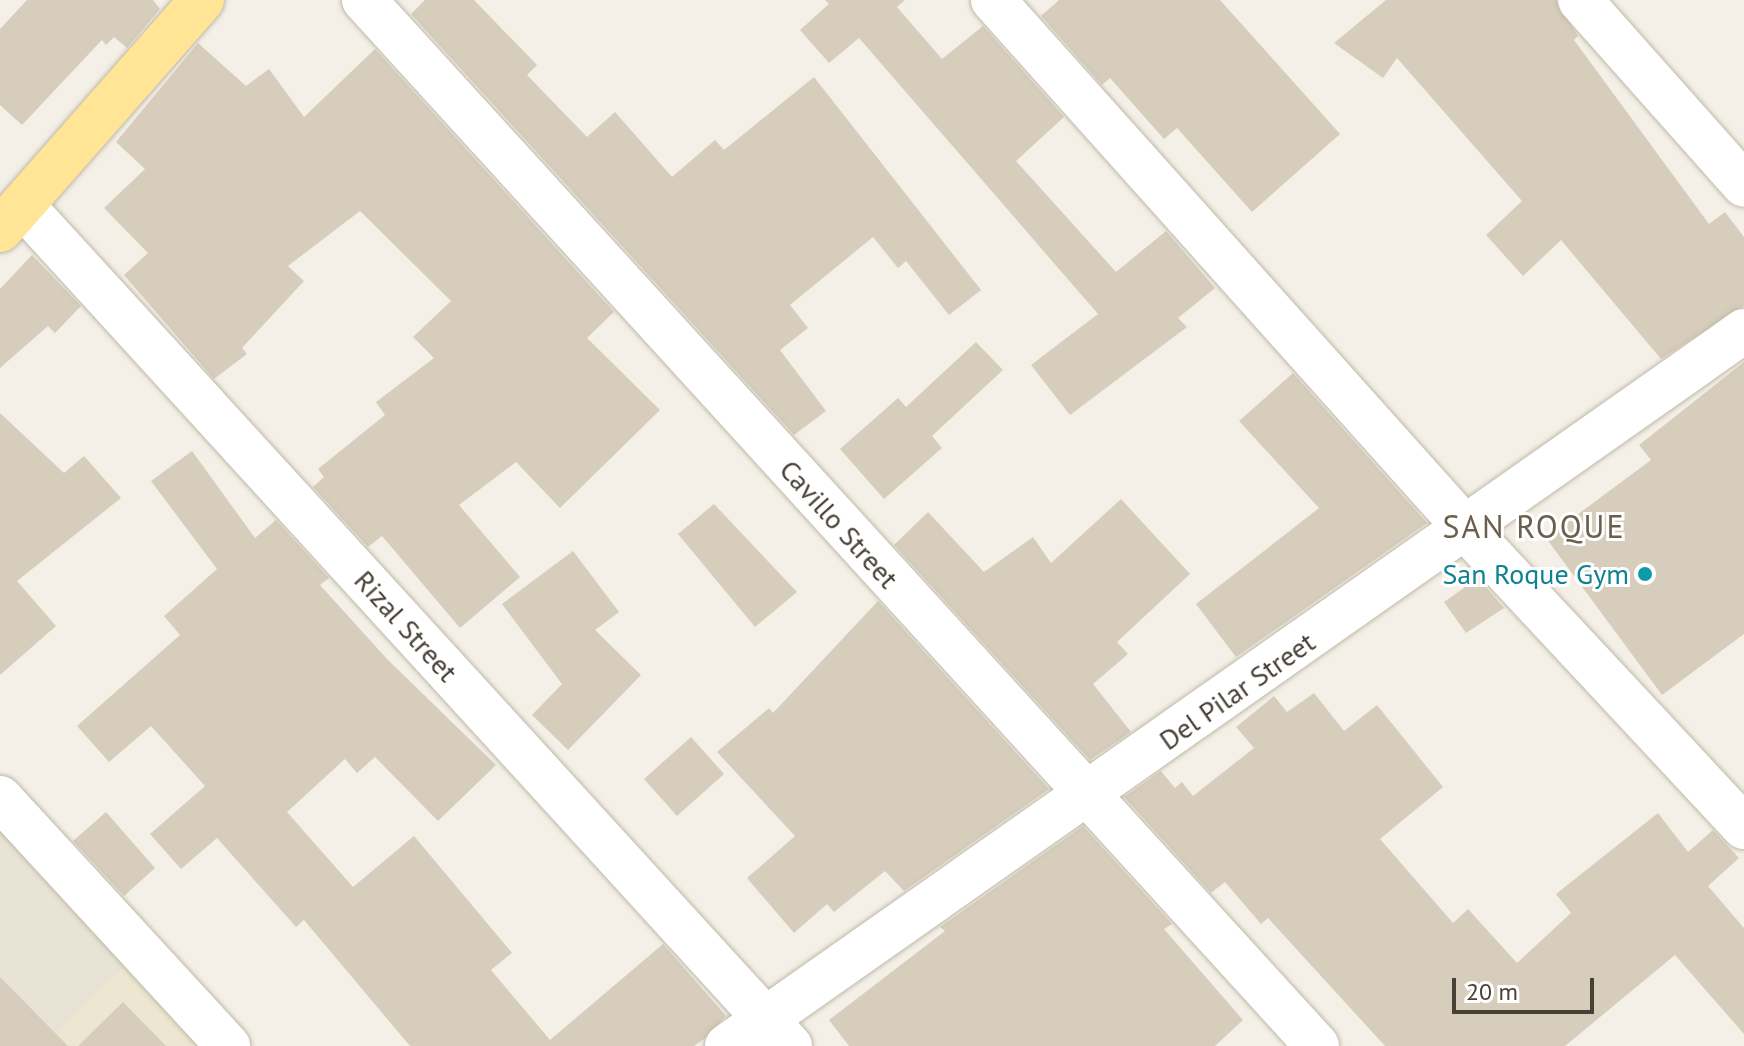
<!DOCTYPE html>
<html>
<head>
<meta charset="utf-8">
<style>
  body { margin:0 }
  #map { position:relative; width:1744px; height:1046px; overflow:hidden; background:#f4f0e7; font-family:"PT Sans",sans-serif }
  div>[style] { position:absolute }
  .residential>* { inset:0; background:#e8e3d5 }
  .education>* { inset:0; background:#ede6d0 }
  .building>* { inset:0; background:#d6cdbc }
  .roads { filter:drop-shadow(0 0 2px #c0b9a9) drop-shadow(0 0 2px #c0b9a9) }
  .minor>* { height:44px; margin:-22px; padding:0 22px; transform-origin:22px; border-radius:22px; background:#fff }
  .major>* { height:44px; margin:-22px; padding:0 22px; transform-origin:22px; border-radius:22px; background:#ffe595 }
  .dots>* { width:22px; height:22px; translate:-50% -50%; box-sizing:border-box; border:4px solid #fff; border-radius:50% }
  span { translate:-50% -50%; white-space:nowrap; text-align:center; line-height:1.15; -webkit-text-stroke:6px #fff; paint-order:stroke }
  .street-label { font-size:28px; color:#474136 }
  .culture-label { font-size:28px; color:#0d838f }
  .right { translate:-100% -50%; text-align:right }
  .quarter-label { font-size:32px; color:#6a5f4c; letter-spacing:2px }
  .scale { position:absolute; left:1452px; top:978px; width:142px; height:36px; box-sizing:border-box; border:4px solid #474136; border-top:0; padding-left:10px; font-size:24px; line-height:28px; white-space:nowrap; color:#474136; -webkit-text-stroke:6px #fff; paint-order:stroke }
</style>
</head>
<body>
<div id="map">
  <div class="residential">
    <div style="clip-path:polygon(0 788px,238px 1046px,0 1046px)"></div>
  </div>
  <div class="education">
    <div style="clip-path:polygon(127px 964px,197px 1046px,45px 1046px)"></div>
  </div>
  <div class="building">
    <div style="clip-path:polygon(27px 0,153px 0,160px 9px,127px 48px,114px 37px,106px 45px,102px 40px,22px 125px,0 105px,0 29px)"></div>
    <div style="clip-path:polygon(425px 0,474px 0,537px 65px,527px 75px,587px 137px,615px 112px,672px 177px,715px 140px,724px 150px,814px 77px,981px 290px,949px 315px,906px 261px,898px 268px,873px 237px,790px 305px,808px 328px,780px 350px,826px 411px,794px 435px,411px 14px)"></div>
    <div style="clip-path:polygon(825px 0,905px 0,897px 7px,942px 59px,983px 26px,1064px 117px,1016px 161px,1116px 272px,1166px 231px,1215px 288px,1178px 318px,1187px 327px,1070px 415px,1031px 365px,1098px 314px,859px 38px,829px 63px,800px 30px,829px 4px)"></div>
    <div style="clip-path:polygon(1059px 0,1220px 0,1340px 134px,1252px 212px,1177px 128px,1164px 139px,1110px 78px,1102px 85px,1041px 16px)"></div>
    <div style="clip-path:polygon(1386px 0,1556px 0,1578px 36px,1574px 40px,1709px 224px,1725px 212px,1744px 237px,1744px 306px,1661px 359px,1561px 240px,1523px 276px,1486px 235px,1522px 201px,1397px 58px,1383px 78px,1334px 43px)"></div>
    <div style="clip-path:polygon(198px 43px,246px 86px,269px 69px,304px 117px,375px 49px,614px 312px,587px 338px,660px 410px,560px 508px,516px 462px,459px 505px,520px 577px,460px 628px,382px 536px,368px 547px,313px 487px,324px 477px,318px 469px,385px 415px,376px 402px,434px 358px,413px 337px,451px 301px,360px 211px,288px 266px,304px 281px,242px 348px,247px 354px,214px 379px,124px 275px,148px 253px,104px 208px,145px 169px,116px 142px)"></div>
    <div style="clip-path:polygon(32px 255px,81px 306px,55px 333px,48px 326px,0 368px,0 289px)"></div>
    <div style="clip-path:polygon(976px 342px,1003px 370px,932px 436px,942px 448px,884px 499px,840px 449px,898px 398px,906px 407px)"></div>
    <div style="clip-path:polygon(1744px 362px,1744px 634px,1662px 695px,1546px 538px,1651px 460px,1639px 445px)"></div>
    <div style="clip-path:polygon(1293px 373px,1427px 523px,1236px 657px,1196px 604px,1319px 508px,1239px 421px)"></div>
    <div style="clip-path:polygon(0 413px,64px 473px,84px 456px,121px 498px,17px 581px,56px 626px,0 675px)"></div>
    <div style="clip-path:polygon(192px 451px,255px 538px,276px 520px,329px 578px,320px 585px,387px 659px,496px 765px,438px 821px,375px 757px,357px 773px,345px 759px,287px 812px,353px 887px,414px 836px,512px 953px,491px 970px,550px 1040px,663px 944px,726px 1016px,704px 1039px,694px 1046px,410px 1046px,304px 920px,296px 927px,217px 838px,181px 869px,150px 834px,205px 786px,151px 726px,109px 762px,77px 726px,180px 635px,164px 616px,217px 569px,151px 481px)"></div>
    <div style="clip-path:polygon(1121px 499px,1190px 574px,1117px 642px,1128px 654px,1093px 684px,1131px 732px,1090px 760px,894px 545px,928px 512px,984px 572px,1033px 537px,1051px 563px)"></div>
    <div style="clip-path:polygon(714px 504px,797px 592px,755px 627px,678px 534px)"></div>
    <div style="clip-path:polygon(573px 551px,619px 612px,595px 630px,641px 675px,568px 750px,532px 715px,562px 684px,502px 604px)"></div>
    <div style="clip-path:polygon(1478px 578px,1504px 608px,1466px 633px,1444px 602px)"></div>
    <div style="clip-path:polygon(878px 601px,1049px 789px,904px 891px,885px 871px,834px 912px,827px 904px,794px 933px,747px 878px,795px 836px,717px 752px,769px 708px,773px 713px)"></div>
    <div style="clip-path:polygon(1314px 693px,1344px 731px,1377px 705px,1443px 787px,1380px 839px,1453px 923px,1468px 909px,1517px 963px,1571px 913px,1556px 894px,1658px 813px,1688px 852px,1713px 830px,1739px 858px,1708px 886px,1744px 928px,1744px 1034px,1675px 955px,1565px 1046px,1385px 1046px,1268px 918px,1261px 924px,1225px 882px,1211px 893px,1124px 797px,1161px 771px,1175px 788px,1182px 782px,1193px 796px,1254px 748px,1236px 727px,1274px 696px,1287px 712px)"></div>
    <div style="clip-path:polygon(691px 737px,724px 774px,677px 816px,644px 779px)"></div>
    <div style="clip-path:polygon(106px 812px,155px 868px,124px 896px,73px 841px)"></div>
    <div style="clip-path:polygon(1083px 826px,1172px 924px,1164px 929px,1243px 1020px,1215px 1046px,849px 1046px,829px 1020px,945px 931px,940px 927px)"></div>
    <div style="clip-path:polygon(0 977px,68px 1046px,0 1046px)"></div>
    <div style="clip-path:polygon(123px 1002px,166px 1046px,78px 1046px)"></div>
  </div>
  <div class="roads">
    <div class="minor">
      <div style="left:364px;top:0;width:1415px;rotate:47.66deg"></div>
      <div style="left:993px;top:0;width:711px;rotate:48.19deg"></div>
      <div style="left:1467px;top:530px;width:406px;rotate:47deg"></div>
      <div style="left:1580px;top:0;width:247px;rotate:48.4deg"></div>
      <div style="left:22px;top:205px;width:1139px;rotate:47.6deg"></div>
      <div style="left:0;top:798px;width:337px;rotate:47.4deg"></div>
      <div style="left:727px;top:1046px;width:1243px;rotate:-35.11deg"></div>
    </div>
    <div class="major">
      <div style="left:0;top:230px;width:306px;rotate:-48.7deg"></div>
    </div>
  </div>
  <div class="dots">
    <div style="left:1645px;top:574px;background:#0f9aa8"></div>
  </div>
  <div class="street-label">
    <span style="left:839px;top:524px;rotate:48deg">Cavillo Street</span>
    <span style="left:406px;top:626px;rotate:48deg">Rizal Street</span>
    <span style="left:1237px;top:691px;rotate:-35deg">Del Pilar Street</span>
  </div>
  <div class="culture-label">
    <span class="right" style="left:1629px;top:574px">San Roque Gym</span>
  </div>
  <div class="quarter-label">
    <span style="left:1534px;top:526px">SAN ROQUE</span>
  </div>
  <div class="scale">20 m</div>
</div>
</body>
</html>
